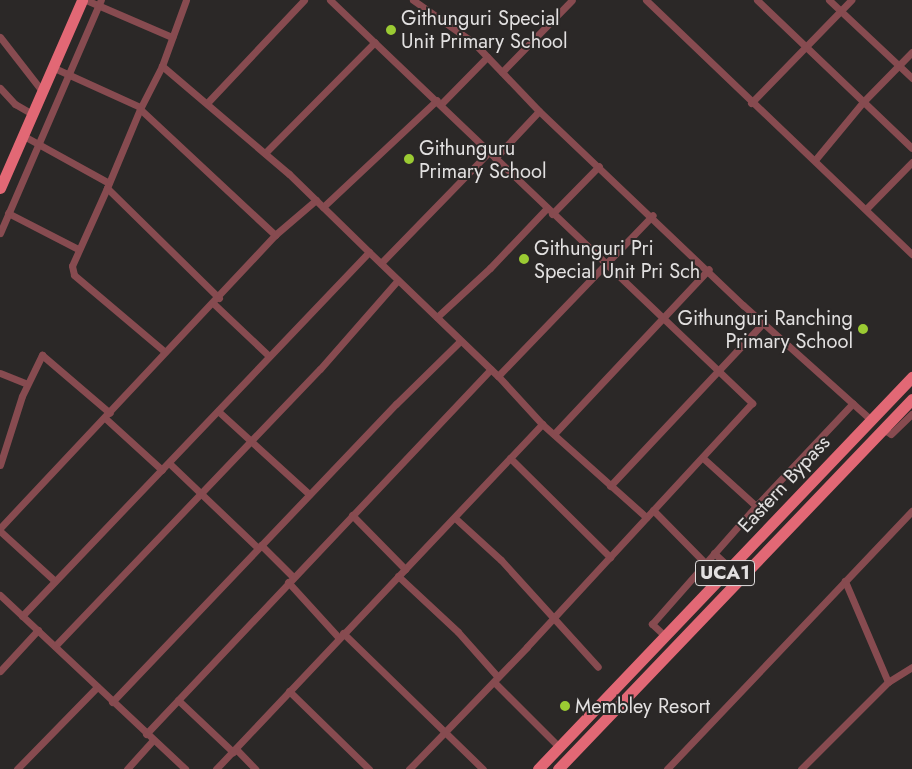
<!DOCTYPE html>
<html>
<head>
<meta charset="utf-8">
<style>
  body { margin:0 }
  #map { position:relative; width:912px; height:769px; overflow:hidden; background:#2b2827; font-family:Jost,sans-serif }
  div>[style] { position:absolute }
  .minor>* { height:7px; margin:-3.5px; padding:0 3.5px; transform-origin:3.5px; border-radius:3.5px; background:#874b50 }
  .primary>* { height:11px; margin:-5.5px; padding:0 5.5px; transform-origin:5.5px; border-radius:5.5px; background:#e26875 }
  .dots>* { width:14px; height:14px; translate:-50% -50%; box-sizing:border-box; border:2px solid #2b2827; border-radius:50% }
  span { translate:-50% -50%; white-space:nowrap; text-align:center; line-height:1.15; -webkit-text-stroke:4px #2b2827; paint-order:stroke }
  .shield-label span { padding:1px 4px; background:#2b2827; border:1px solid; border-radius:4px; -webkit-text-stroke-width:0 }
  .shield-label { font-size:19px; color:#e2e0e0; font-weight:700 }
  .poi-label { font-size:20px; color:#e2e0e0 }
  .left { translate:0 -50%; text-align:left }
  .right { translate:-100% -50%; text-align:right }
  .street-label { font-size:20px; color:#e2e0e0 }
</style>
</head>
<body>
<div id="map">
  <div class="minor">
    <div style="left:86px;top:0;width:94px;rotate:23.3deg"></div>
    <div style="left:186px;top:0;width:70px;rotate:110deg"></div>
    <div style="left:162px;top:66px;width:48px;rotate:117.1deg"></div>
    <div style="left:140px;top:109px;width:185px;rotate:43deg"></div>
    <div style="left:330px;top:0;width:584px;rotate:43.68deg"></div>
    <div style="left:752px;top:403px;width:332px;rotate:132.7deg"></div>
    <div style="left:527px;top:647px;width:170px;rotate:134deg"></div>
    <div style="left:413px;top:0;width:75px;rotate:35.2deg"></div>
    <div style="left:474px;top:43px;width:94px;rotate:46.3deg"></div>
    <div style="left:539px;top:111px;width:282px;rotate:43.6deg"></div>
    <div style="left:743px;top:305px;width:172px;rotate:41.9deg"></div>
    <div style="left:646px;top:0;width:368px;rotate:43.7deg"></div>
    <div style="left:757px;top:0;width:214px;rotate:43.7deg"></div>
    <div style="left:829px;top:0;width:114px;rotate:43.2deg"></div>
    <div style="left:0;top:37px;width:68px;rotate:52.1deg"></div>
    <div style="left:52px;top:67px;width:94px;rotate:24.4deg"></div>
    <div style="left:502px;top:72px;width:100px;rotate:-45.8deg"></div>
    <div style="left:0;top:88px;width:22px;rotate:47deg"></div>
    <div style="left:15px;top:104px;width:20px;rotate:30deg"></div>
    <div style="left:208px;top:102px;width:140px;rotate:-46.7deg"></div>
    <div style="left:751px;top:103px;width:144px;rotate:-45.8deg"></div>
    <div style="left:441px;top:104px;width:66px;rotate:-45.6deg"></div>
    <div style="left:140px;top:109px;width:86px;rotate:112.7deg"></div>
    <div style="left:107px;top:188px;width:157px;rotate:44.5deg"></div>
    <div style="left:22px;top:135px;width:99px;rotate:28.9deg"></div>
    <div style="left:265px;top:153px;width:156px;rotate:-45.3deg"></div>
    <div style="left:495px;top:158px;width:64px;rotate:-46.9deg"></div>
    <div style="left:815px;top:160px;width:75px;rotate:-50.4deg"></div>
    <div style="left:863px;top:102px;width:70px;rotate:-45.6deg"></div>
    <div style="left:107px;top:188px;width:85px;rotate:114.2deg"></div>
    <div style="left:72px;top:266px;width:9px;rotate:77deg"></div>
    <div style="left:74px;top:275px;width:119px;rotate:40.2deg"></div>
    <div style="left:323px;top:207px;width:156px;rotate:-43.2deg"></div>
    <div style="left:866px;top:209px;width:66px;rotate:-45.6deg"></div>
    <div style="left:8px;top:213px;width:79px;rotate:27.2deg"></div>
    <div style="left:552px;top:214px;width:67px;rotate:-45.6deg"></div>
    <div style="left:0;top:233px;width:254px;rotate:-66.6deg"></div>
    <div style="left:369px;top:252px;width:179px;rotate:43.9deg"></div>
    <div style="left:498px;top:376px;width:65px;rotate:47.5deg"></div>
    <div style="left:542px;top:424px;width:140px;rotate:41.8deg"></div>
    <div style="left:381px;top:263px;width:155px;rotate:-45.8deg"></div>
    <div style="left:214px;top:304px;width:76px;rotate:43.4deg"></div>
    <div style="left:437px;top:317px;width:72px;rotate:-42.8deg"></div>
    <div style="left:490px;top:268px;width:83px;rotate:-46.5deg"></div>
    <div style="left:0;top:373px;width:29px;rotate:22deg"></div>
    <div style="left:498px;top:376px;width:223px;rotate:-46.1deg"></div>
    <div style="left:218px;top:411px;width:123px;rotate:42.4deg"></div>
    <div style="left:105px;top:418px;width:77px;rotate:42.4deg"></div>
    <div style="left:883px;top:429px;width:9px;rotate:32deg"></div>
    <div style="left:891px;top:434px;width:29px;rotate:-44deg"></div>
    <div style="left:554px;top:434px;width:226px;rotate:-46.8deg"></div>
    <div style="left:510px;top:458px;width:141px;rotate:44.7deg"></div>
    <div style="left:703px;top:458px;width:72px;rotate:42.2deg"></div>
    <div style="left:756px;top:506px;width:141px;rotate:-46.7deg"></div>
    <div style="left:169px;top:463px;width:123px;rotate:43.7deg"></div>
    <div style="left:0;top:465px;width:72px;rotate:-72.3deg"></div>
    <div style="left:22px;top:396px;width:46px;rotate:-64deg"></div>
    <div style="left:42px;top:355px;width:89px;rotate:40.5deg"></div>
    <div style="left:610px;top:486px;width:224px;rotate:-46.8deg"></div>
    <div style="left:653px;top:510px;width:74px;rotate:45.5deg"></div>
    <div style="left:352px;top:515px;width:76px;rotate:45.5deg"></div>
    <div style="left:455px;top:518px;width:62px;rotate:42.4deg"></div>
    <div style="left:501px;top:560px;width:144px;rotate:47.8deg"></div>
    <div style="left:0;top:528px;width:402px;rotate:-46.8deg"></div>
    <div style="left:275px;top:235px;width:54px;rotate:-40.5deg"></div>
    <div style="left:0;top:531px;width:74px;rotate:42.3deg"></div>
    <div style="left:261px;top:545px;width:45px;rotate:45deg"></div>
    <div style="left:714px;top:553px;width:22px;rotate:43deg"></div>
    <div style="left:398px;top:576px;width:82px;rotate:43deg"></div>
    <div style="left:458px;top:632px;width:60px;rotate:48.4deg"></div>
    <div style="left:288px;top:582px;width:76px;rotate:47.7deg"></div>
    <div style="left:0;top:595px;width:254px;rotate:43.2deg"></div>
    <div style="left:22px;top:616px;width:503px;rotate:-46.37deg"></div>
    <div style="left:369px;top:252px;width:112px;rotate:-135.7deg"></div>
    <div style="left:289px;top:174px;width:167px;rotate:-139.6deg"></div>
    <div style="left:343px;top:633px;width:195px;rotate:44.2deg"></div>
    <div style="left:665px;top:636px;width:18px;rotate:-137deg"></div>
    <div style="left:652px;top:624px;width:157px;rotate:-48.6deg"></div>
    <div style="left:55px;top:646px;width:383px;rotate:-46.3deg"></div>
    <div style="left:320px;top:369px;width:118px;rotate:-48.8deg"></div>
    <div style="left:0;top:671px;width:56px;rotate:-47.2deg"></div>
    <div style="left:494px;top:682px;width:92px;rotate:45deg"></div>
    <div style="left:888px;top:682px;width:28px;rotate:-32deg"></div>
    <div style="left:289px;top:691px;width:112px;rotate:44.3deg"></div>
    <div style="left:178px;top:700px;width:76px;rotate:43.4deg"></div>
    <div style="left:112px;top:702px;width:412px;rotate:-46.4deg"></div>
    <div style="left:396px;top:404px;width:90px;rotate:-44.5deg"></div>
    <div style="left:146px;top:734px;width:502px;rotate:-46.61deg"></div>
    <div style="left:236px;top:749px;width:28px;rotate:46deg"></div>
    <div style="left:17px;top:769px;width:115px;rotate:-45.7deg"></div>
    <div style="left:127px;top:769px;width:38px;rotate:-48deg"></div>
    <div style="left:216px;top:769px;width:475px;rotate:-46.6deg"></div>
    <div style="left:667px;top:769px;width:356px;rotate:-46.5deg"></div>
    <div style="left:801px;top:769px;width:123px;rotate:-45deg"></div>
    <div style="left:888px;top:682px;width:110px;rotate:-113.1deg"></div>
  </div>
  <div class="primary">
    <div style="left:0;top:188px;width:205px;rotate:-66.4deg"></div>
    <div style="left:538px;top:769px;width:542px;rotate:-46.35deg"></div>
    <div style="left:558px;top:769px;width:512px;rotate:-46.27deg"></div>
  </div>
  <div class="dots">
    <div style="left:391px;top:30px;background:#9bcb33"></div>
    <div style="left:409px;top:159px;background:#9bcb33"></div>
    <div style="left:524px;top:259px;background:#9bcb33"></div>
    <div style="left:863px;top:329px;background:#9bcb33"></div>
    <div style="left:565px;top:706px;background:#9bcb33"></div>
  </div>
  <div class="shield-label">
    <span style="left:725px;top:573px">UCA1</span>
  </div>
  <div class="poi-label">
    <span class="left" style="left:401px;top:30px">Githunguri Special<br>Unit Primary School</span>
    <span class="left" style="left:419px;top:160px">Githunguru<br>Primary School</span>
    <span class="left" style="left:534px;top:260px">Githunguri Pri<br>Special Unit Pri Sch</span>
    <span class="right" style="left:853px;top:330px">Githunguri Ranching<br>Primary School</span>
    <span class="left" style="left:575px;top:706px">Membley Resort</span>
  </div>
  <div class="street-label">
    <span style="left:784px;top:484px;rotate:-47deg">Eastern Bypass</span>
  </div>
</div>
</body>
</html>
